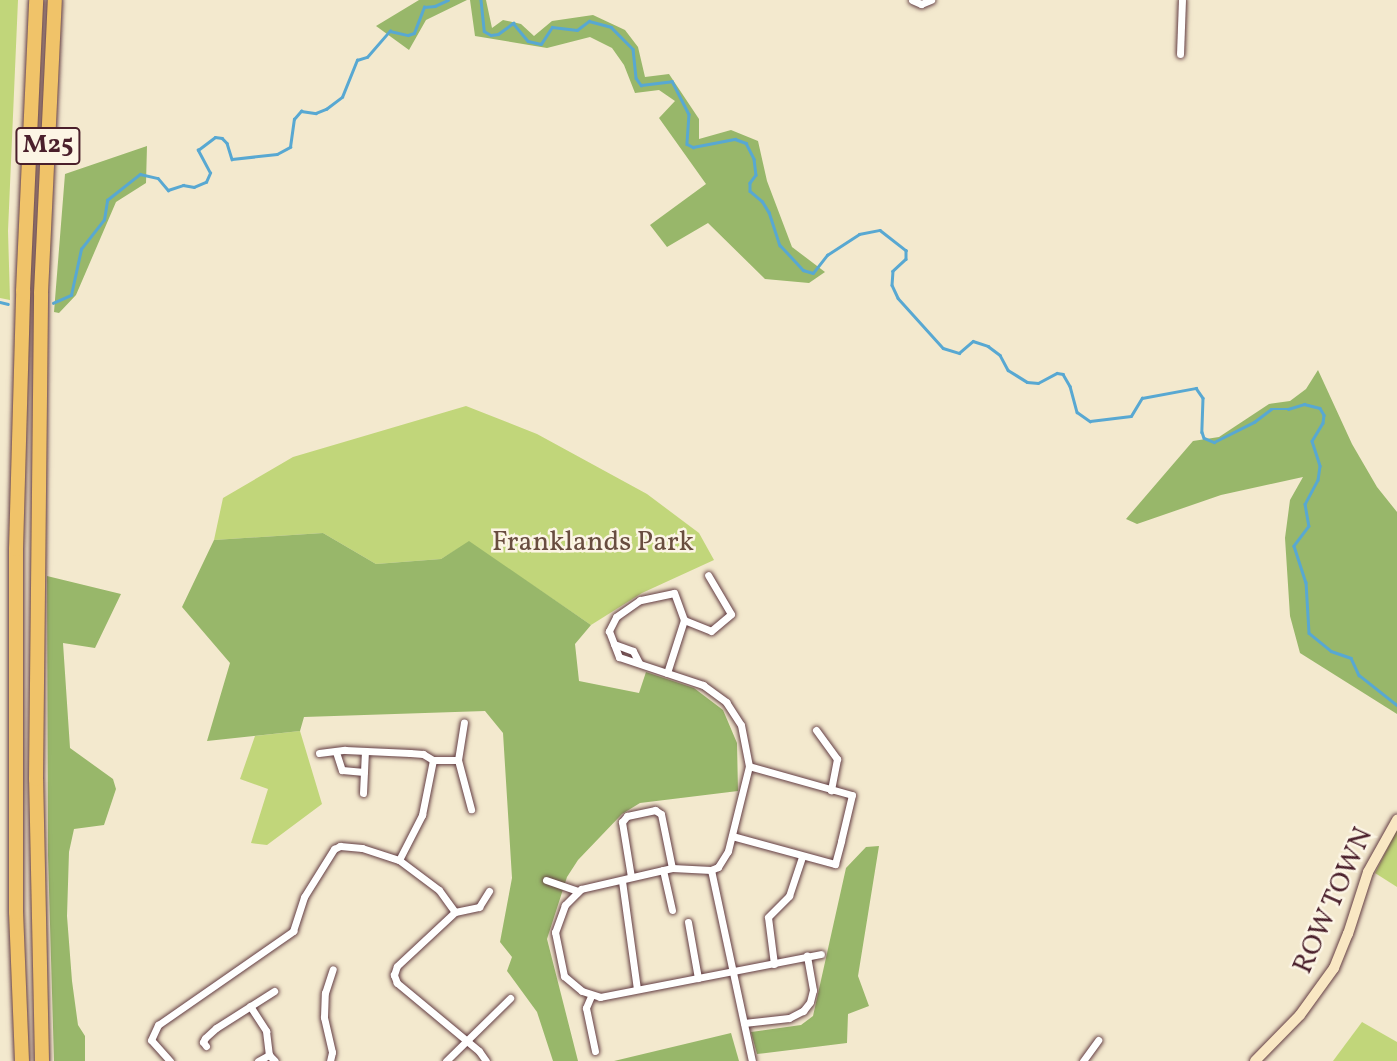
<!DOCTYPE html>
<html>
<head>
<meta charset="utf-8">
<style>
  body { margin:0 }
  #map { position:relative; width:1397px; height:1061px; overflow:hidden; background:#f3e9ce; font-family:Vollkorn,serif }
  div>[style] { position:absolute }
  .green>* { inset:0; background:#c1d67a }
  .forest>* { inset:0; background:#98b76a }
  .stream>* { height:2.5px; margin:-1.25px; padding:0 1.25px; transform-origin:1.25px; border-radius:1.25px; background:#58a8d2 }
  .roads { filter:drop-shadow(0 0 2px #633d43) drop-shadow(0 0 2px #633d43) }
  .street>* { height:7px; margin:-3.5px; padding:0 3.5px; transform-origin:3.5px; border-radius:3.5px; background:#fff }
  .secondary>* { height:10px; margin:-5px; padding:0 5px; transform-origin:5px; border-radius:5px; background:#f9e7c3 }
  .highway>* { height:14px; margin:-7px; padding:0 7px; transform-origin:7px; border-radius:7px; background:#f0c369 }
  span { translate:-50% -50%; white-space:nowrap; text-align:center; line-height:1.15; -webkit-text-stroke:5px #fcf5e5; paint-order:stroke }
  .shield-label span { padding:2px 5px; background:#fcf5e5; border:2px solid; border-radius:5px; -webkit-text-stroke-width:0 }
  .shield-label { font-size:26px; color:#4a1f2b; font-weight:700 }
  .park-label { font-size:28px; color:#684d3f }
  .street-label { font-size:28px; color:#4a1f2b }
</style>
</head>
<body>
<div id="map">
  <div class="green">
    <div style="clip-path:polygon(0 0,18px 0,8px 231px,10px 300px,0 298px)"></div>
    <div style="clip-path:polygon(466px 406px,537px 434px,647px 494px,699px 533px,714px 560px,642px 593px,591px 625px,469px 542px,441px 559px,376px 564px,323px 533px,214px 540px,223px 498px,293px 457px)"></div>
    <div style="clip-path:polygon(300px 731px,322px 804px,267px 845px,251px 843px,268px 789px,240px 779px,255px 736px)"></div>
    <div style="clip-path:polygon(1397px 830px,1397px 887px,1375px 873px)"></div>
    <div style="clip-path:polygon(1362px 1022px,1397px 1042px,1397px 1061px,1333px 1061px)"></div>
  </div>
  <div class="forest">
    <div style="clip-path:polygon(419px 0,467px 0,426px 20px,409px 50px,376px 26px)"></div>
    <div style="clip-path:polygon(470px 0,486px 0,492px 28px,503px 20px,521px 24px,534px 36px,552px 21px,593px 15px,625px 30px,638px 47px,645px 77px,669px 74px,699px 119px,699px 139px,731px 130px,758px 141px,767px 181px,792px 247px,825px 272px,809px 283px,765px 279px,708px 223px,667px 247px,650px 225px,706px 184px,659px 118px,675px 101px,659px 90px,635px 93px,624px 65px,612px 48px,590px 37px,547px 48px,475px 36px)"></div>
    <div style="clip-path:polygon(147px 146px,146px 183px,116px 202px,76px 295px,59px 313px,54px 312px,65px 174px)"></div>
    <div style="clip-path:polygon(1318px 370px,1352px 444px,1377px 487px,1397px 512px,1397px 714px,1300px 653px,1290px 616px,1285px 538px,1290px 500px,1303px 477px,1221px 495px,1137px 524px,1126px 519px,1193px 441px,1219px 437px,1269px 404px,1290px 401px,1306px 389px)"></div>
    <div style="clip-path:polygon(323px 533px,376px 564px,441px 559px,469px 541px,591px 625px,575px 644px,579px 681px,639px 693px,646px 672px,694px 688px,723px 710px,737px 743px,738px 791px,640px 803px,622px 814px,578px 860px,567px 877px,547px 939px,578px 1061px,553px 1061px,537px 1012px,507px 971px,512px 957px,500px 942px,512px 878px,503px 733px,485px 711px,304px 717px,300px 731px,207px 741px,230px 663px,182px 607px,214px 540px)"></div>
    <div style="clip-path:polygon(47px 576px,121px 594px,95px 648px,63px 643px,70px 748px,113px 779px,116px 789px,104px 825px,74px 829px,69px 852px,67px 916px,72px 981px,78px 1025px,85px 1036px,85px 1061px,54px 1061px,48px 855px)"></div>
    <div style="clip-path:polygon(879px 846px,858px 976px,869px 1006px,848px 1014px,847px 1043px,757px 1054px,751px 1032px,801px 1025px,813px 1016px,846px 868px,866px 847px)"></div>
    <div style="clip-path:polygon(731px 1033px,739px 1061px,614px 1061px)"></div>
  </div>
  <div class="stream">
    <div style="left:481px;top:0;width:31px;rotate:84deg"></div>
    <div style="left:484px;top:31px;width:8px;rotate:30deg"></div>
    <div style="left:491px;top:35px;width:7px;rotate:-8deg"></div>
    <div style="left:498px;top:34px;width:19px;rotate:-36deg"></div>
    <div style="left:513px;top:23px;width:23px;rotate:50deg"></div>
    <div style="left:528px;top:41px;width:13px;rotate:13deg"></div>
    <div style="left:541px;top:44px;width:20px;rotate:-57deg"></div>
    <div style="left:552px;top:27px;width:25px;rotate:7deg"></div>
    <div style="left:577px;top:30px;width:15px;rotate:-37deg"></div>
    <div style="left:589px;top:21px;width:23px;rotate:15deg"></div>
    <div style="left:611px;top:27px;width:31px;rotate:45deg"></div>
    <div style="left:633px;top:49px;width:29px;rotate:84deg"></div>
    <div style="left:636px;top:78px;width:9px;rotate:54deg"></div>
    <div style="left:641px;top:85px;width:31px;rotate:-7deg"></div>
    <div style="left:672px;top:81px;width:37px;rotate:63deg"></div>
    <div style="left:689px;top:114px;width:30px;rotate:94deg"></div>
    <div style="left:687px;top:144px;width:7px;rotate:27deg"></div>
    <div style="left:693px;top:147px;width:43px;rotate:-10.8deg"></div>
    <div style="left:735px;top:139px;width:12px;rotate:20deg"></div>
    <div style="left:746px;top:143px;width:18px;rotate:63deg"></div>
    <div style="left:754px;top:159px;width:16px;rotate:83deg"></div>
    <div style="left:756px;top:175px;width:10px;rotate:127deg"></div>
    <div style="left:750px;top:183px;width:8px;rotate:90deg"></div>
    <div style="left:750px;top:191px;width:16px;rotate:40deg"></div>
    <div style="left:762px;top:201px;width:13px;rotate:58deg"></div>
    <div style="left:769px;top:212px;width:35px;rotate:72deg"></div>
    <div style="left:780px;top:245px;width:34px;rotate:47deg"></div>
    <div style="left:803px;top:270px;width:10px;rotate:17deg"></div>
    <div style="left:813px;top:273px;width:23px;rotate:-52deg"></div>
    <div style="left:827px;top:255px;width:38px;rotate:-33deg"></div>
    <div style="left:859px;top:234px;width:21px;rotate:-11deg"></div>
    <div style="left:880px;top:230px;width:33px;rotate:38deg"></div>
    <div style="left:906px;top:250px;width:9px;rotate:90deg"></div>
    <div style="left:906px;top:259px;width:18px;rotate:137deg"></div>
    <div style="left:893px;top:271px;width:14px;rotate:94deg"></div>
    <div style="left:892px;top:285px;width:14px;rotate:65deg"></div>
    <div style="left:898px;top:298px;width:67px;rotate:48deg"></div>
    <div style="left:943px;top:348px;width:17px;rotate:17deg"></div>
    <div style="left:959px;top:353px;width:18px;rotate:-41deg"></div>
    <div style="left:973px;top:341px;width:16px;rotate:18deg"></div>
    <div style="left:988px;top:346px;width:15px;rotate:37deg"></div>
    <div style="left:1000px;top:355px;width:17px;rotate:62deg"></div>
    <div style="left:1008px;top:370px;width:22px;rotate:32deg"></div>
    <div style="left:1027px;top:382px;width:11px;rotate:5deg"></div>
    <div style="left:1038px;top:383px;width:21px;rotate:-28deg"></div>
    <div style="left:1057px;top:373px;width:6px;rotate:9deg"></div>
    <div style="left:1063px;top:374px;width:14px;rotate:60deg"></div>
    <div style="left:1070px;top:386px;width:27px;rotate:75deg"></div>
    <div style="left:1077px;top:412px;width:16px;rotate:35deg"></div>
    <div style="left:1090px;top:421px;width:41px;rotate:-7deg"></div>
    <div style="left:1131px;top:416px;width:21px;rotate:-59deg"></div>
    <div style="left:1142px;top:398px;width:55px;rotate:-10.5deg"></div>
    <div style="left:1196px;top:388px;width:12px;rotate:55deg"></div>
    <div style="left:1203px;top:398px;width:34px;rotate:92deg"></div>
    <div style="left:1202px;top:432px;width:6px;rotate:72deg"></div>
    <div style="left:1204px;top:438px;width:11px;rotate:22deg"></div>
    <div style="left:1214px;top:442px;width:45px;rotate:-26.6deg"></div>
    <div style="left:1254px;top:422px;width:21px;rotate:-37deg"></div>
    <div style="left:1271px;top:409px;width:17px"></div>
    <div style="left:1288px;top:409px;width:17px;rotate:-17deg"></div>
    <div style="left:1304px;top:404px;width:16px;rotate:14deg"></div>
    <div style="left:1320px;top:408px;width:8px;rotate:60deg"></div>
    <div style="left:1324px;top:415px;width:8px;rotate:97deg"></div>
    <div style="left:1323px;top:423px;width:21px;rotate:121deg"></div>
    <div style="left:1312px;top:441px;width:26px;rotate:72deg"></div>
    <div style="left:1320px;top:466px;width:14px;rotate:98deg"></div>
    <div style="left:1318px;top:480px;width:27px;rotate:118deg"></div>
    <div style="left:1305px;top:504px;width:22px;rotate:80deg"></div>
    <div style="left:1309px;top:526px;width:25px;rotate:127deg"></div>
    <div style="left:1294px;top:546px;width:38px;rotate:72deg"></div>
    <div style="left:1306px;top:582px;width:51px;rotate:86.6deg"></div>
    <div style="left:1309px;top:633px;width:28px;rotate:39deg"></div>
    <div style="left:1331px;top:651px;width:21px;rotate:19deg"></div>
    <div style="left:1351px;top:658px;width:19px;rotate:65deg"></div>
    <div style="left:1359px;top:675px;width:48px;rotate:38.3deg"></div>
    <div style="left:0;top:302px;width:8px;rotate:14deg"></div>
    <div style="left:53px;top:303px;width:20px;rotate:-24deg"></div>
    <div style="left:71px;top:295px;width:47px;rotate:-77.7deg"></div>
    <div style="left:81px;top:249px;width:37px;rotate:-52deg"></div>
    <div style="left:104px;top:220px;width:20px;rotate:-81deg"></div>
    <div style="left:107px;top:200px;width:42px;rotate:-38.2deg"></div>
    <div style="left:140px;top:174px;width:18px;rotate:13deg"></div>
    <div style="left:158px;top:178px;width:16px;rotate:50deg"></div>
    <div style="left:168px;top:190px;width:16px;rotate:-18deg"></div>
    <div style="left:183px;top:185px;width:11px;rotate:10deg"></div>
    <div style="left:194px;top:187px;width:13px;rotate:-23deg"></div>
    <div style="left:206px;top:182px;width:10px;rotate:-66deg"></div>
    <div style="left:210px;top:173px;width:26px;rotate:-118deg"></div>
    <div style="left:198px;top:150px;width:21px;rotate:-37deg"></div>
    <div style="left:215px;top:137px;width:7px;rotate:8deg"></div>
    <div style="left:222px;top:138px;width:7px;rotate:45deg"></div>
    <div style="left:227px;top:143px;width:17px;rotate:73deg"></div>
    <div style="left:232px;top:159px;width:45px;rotate:-6.3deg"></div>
    <div style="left:277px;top:154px;width:15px;rotate:-28deg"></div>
    <div style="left:290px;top:147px;width:28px;rotate:-82deg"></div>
    <div style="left:294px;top:119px;width:11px;rotate:-49deg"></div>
    <div style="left:301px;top:111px;width:15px;rotate:8deg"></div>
    <div style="left:316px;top:113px;width:11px;rotate:-22deg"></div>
    <div style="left:326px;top:109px;width:20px;rotate:-37deg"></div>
    <div style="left:342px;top:97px;width:40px;rotate:-68deg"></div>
    <div style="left:357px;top:60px;width:10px;rotate:-17deg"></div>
    <div style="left:367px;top:57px;width:35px;rotate:-49deg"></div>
    <div style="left:390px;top:31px;width:18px;rotate:13deg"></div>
    <div style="left:408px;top:35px;width:6px;rotate:-18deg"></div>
    <div style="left:414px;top:33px;width:28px;rotate:-69deg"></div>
    <div style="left:424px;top:7px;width:11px;rotate:-5deg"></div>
    <div style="left:435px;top:6px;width:14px;rotate:-25deg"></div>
  </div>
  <div class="roads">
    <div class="street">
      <div style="left:912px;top:0;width:10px;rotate:24deg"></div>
      <div style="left:921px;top:4px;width:11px;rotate:-22deg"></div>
      <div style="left:1180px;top:54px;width:54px;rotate:-87.9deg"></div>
      <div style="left:684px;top:620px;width:29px;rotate:22deg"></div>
      <div style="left:711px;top:631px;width:26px;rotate:-40deg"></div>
      <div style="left:731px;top:614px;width:45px;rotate:-120.5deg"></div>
      <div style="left:614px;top:644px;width:20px;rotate:20deg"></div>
      <div style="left:633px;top:651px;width:13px;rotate:63deg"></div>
      <div style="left:667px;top:673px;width:56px;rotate:-72.2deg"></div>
      <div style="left:684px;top:620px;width:29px;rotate:-110deg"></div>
      <div style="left:674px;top:593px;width:35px;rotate:168deg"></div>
      <div style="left:640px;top:600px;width:29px;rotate:145deg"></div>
      <div style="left:616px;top:617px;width:16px;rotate:117deg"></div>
      <div style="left:609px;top:631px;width:28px;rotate:69deg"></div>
      <div style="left:619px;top:657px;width:89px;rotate:18.4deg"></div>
      <div style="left:703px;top:685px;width:29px;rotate:36deg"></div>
      <div style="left:726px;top:702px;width:27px;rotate:57deg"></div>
      <div style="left:741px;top:725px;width:42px;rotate:79deg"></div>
      <div style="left:749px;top:766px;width:88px;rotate:103.9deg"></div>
      <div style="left:728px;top:851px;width:19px;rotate:122deg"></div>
      <div style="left:718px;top:867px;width:8px;rotate:157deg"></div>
      <div style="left:711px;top:870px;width:39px;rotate:-177deg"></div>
      <div style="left:672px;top:868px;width:93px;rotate:167deg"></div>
      <div style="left:581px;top:889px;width:23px;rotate:135deg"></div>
      <div style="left:565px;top:905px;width:29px;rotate:110deg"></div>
      <div style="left:555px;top:932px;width:45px;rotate:78.4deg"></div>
      <div style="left:564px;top:976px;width:23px;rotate:40deg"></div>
      <div style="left:582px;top:991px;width:19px;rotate:18deg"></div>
      <div style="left:600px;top:997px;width:225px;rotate:-11deg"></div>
      <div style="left:816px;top:730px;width:36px;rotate:54deg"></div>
      <div style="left:837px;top:759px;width:32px;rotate:101deg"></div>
      <div style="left:336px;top:752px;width:19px;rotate:72deg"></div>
      <div style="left:342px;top:770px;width:22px;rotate:5deg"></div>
      <div style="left:319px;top:753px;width:26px;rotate:-7deg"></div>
      <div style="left:345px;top:750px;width:65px;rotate:2.6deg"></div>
      <div style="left:410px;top:753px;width:13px;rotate:4deg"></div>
      <div style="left:423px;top:754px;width:12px;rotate:31deg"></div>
      <div style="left:433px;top:760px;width:25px"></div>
      <div style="left:458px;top:760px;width:51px;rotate:75.1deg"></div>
      <div style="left:458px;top:760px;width:38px;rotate:-81deg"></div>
      <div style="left:363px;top:793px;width:42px;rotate:-87.3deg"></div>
      <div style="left:732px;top:836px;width:107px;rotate:15.2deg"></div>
      <div style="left:835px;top:864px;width:24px;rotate:-75deg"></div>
      <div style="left:841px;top:841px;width:47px;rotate:-76.6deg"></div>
      <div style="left:852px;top:795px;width:107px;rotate:-164.3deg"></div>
      <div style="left:399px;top:860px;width:51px;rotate:-62.9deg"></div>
      <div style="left:422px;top:815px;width:56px;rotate:-78.7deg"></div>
      <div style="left:663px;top:870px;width:41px;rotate:77.3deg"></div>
      <div style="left:711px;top:870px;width:195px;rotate:77.9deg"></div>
      <div style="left:631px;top:877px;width:56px;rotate:-99.3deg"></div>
      <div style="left:622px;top:822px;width:8px;rotate:-50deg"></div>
      <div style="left:627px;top:816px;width:29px;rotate:-12deg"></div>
      <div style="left:655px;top:810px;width:7px;rotate:34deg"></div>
      <div style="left:661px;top:814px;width:55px;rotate:78.5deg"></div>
      <div style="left:546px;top:880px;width:34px;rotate:19deg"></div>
      <div style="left:622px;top:881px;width:109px;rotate:82.1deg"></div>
      <div style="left:688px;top:922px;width:57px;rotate:79.9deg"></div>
      <div style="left:774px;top:964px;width:47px;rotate:-97.3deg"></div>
      <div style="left:768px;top:917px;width:30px;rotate:-45deg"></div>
      <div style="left:789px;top:896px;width:41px;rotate:-71.6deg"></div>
      <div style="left:591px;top:996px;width:13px;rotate:113deg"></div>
      <div style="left:586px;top:1008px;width:44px;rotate:78.2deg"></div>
      <div style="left:250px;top:1006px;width:30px;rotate:57deg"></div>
      <div style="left:266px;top:1031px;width:24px;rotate:83deg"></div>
      <div style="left:269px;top:1055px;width:8px;rotate:45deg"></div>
      <div style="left:744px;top:1023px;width:45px;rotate:-6.3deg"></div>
      <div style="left:789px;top:1018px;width:16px;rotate:-27deg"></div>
      <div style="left:803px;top:1011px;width:11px;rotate:-52deg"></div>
      <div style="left:810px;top:1002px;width:12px;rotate:-76deg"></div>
      <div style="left:813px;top:990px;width:35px;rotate:-100deg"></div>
      <div style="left:206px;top:1046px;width:5px;rotate:-127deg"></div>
      <div style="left:203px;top:1042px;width:4px;rotate:-63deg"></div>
      <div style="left:205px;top:1038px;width:15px;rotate:-42deg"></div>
      <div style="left:216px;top:1028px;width:69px;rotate:-32.5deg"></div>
      <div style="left:170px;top:1061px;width:28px;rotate:-132deg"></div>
      <div style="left:151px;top:1040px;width:17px;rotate:-65deg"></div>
      <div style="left:158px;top:1025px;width:165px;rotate:-34.8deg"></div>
      <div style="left:293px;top:931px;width:36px;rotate:-72deg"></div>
      <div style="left:304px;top:897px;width:57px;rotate:-58deg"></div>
      <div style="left:334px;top:849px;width:7px;rotate:-27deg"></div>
      <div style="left:340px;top:846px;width:22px;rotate:5deg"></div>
      <div style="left:362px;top:848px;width:39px;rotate:18deg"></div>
      <div style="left:399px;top:860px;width:50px;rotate:36.9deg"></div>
      <div style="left:439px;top:890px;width:27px;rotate:54deg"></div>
      <div style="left:258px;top:1061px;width:13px;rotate:-29deg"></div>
      <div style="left:330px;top:1061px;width:9px;rotate:-77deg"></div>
      <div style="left:332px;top:1052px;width:36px;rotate:-103deg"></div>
      <div style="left:324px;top:1017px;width:24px;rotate:-88deg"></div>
      <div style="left:325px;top:993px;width:25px;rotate:-72deg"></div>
      <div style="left:446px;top:1061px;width:90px;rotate:-44.5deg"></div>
      <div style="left:486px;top:1061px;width:12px;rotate:-125deg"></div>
      <div style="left:479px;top:1051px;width:107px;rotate:-140.3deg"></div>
      <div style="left:397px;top:983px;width:9px;rotate:-111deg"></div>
      <div style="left:394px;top:975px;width:9px;rotate:-72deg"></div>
      <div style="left:397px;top:966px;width:79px;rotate:-43deg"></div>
      <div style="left:455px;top:912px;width:25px;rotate:-12deg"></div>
      <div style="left:479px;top:907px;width:19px;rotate:-58deg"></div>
      <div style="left:1083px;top:1061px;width:26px;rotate:-54deg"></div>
    </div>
    <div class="secondary">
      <div style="left:1255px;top:1061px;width:64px;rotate:-45.6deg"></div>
      <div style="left:1300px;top:1015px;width:58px;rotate:-54.1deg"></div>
      <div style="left:1334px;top:968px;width:37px;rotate:-68deg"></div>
      <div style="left:1348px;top:934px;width:65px;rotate:-72.1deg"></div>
      <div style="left:1368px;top:872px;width:60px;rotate:-60.9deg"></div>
    </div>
    <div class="highway">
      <div style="left:22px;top:1061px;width:149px;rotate:-92.3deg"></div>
      <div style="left:16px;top:912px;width:363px;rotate:-90deg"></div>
      <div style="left:16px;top:549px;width:258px;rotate:-88.4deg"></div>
      <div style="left:23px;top:291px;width:291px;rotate:-87.4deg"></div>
      <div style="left:42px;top:1061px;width:282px;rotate:-91.2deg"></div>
      <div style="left:36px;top:779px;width:486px;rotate:-89.4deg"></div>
      <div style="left:41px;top:293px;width:293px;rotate:-87.3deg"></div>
    </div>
  </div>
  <div class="shield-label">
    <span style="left:48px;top:146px">M25</span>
  </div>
  <div class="park-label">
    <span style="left:593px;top:543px">Franklands Park</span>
  </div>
  <div class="street-label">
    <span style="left:1334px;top:901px;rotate:-66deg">ROW TOWN</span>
  </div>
</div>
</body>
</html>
